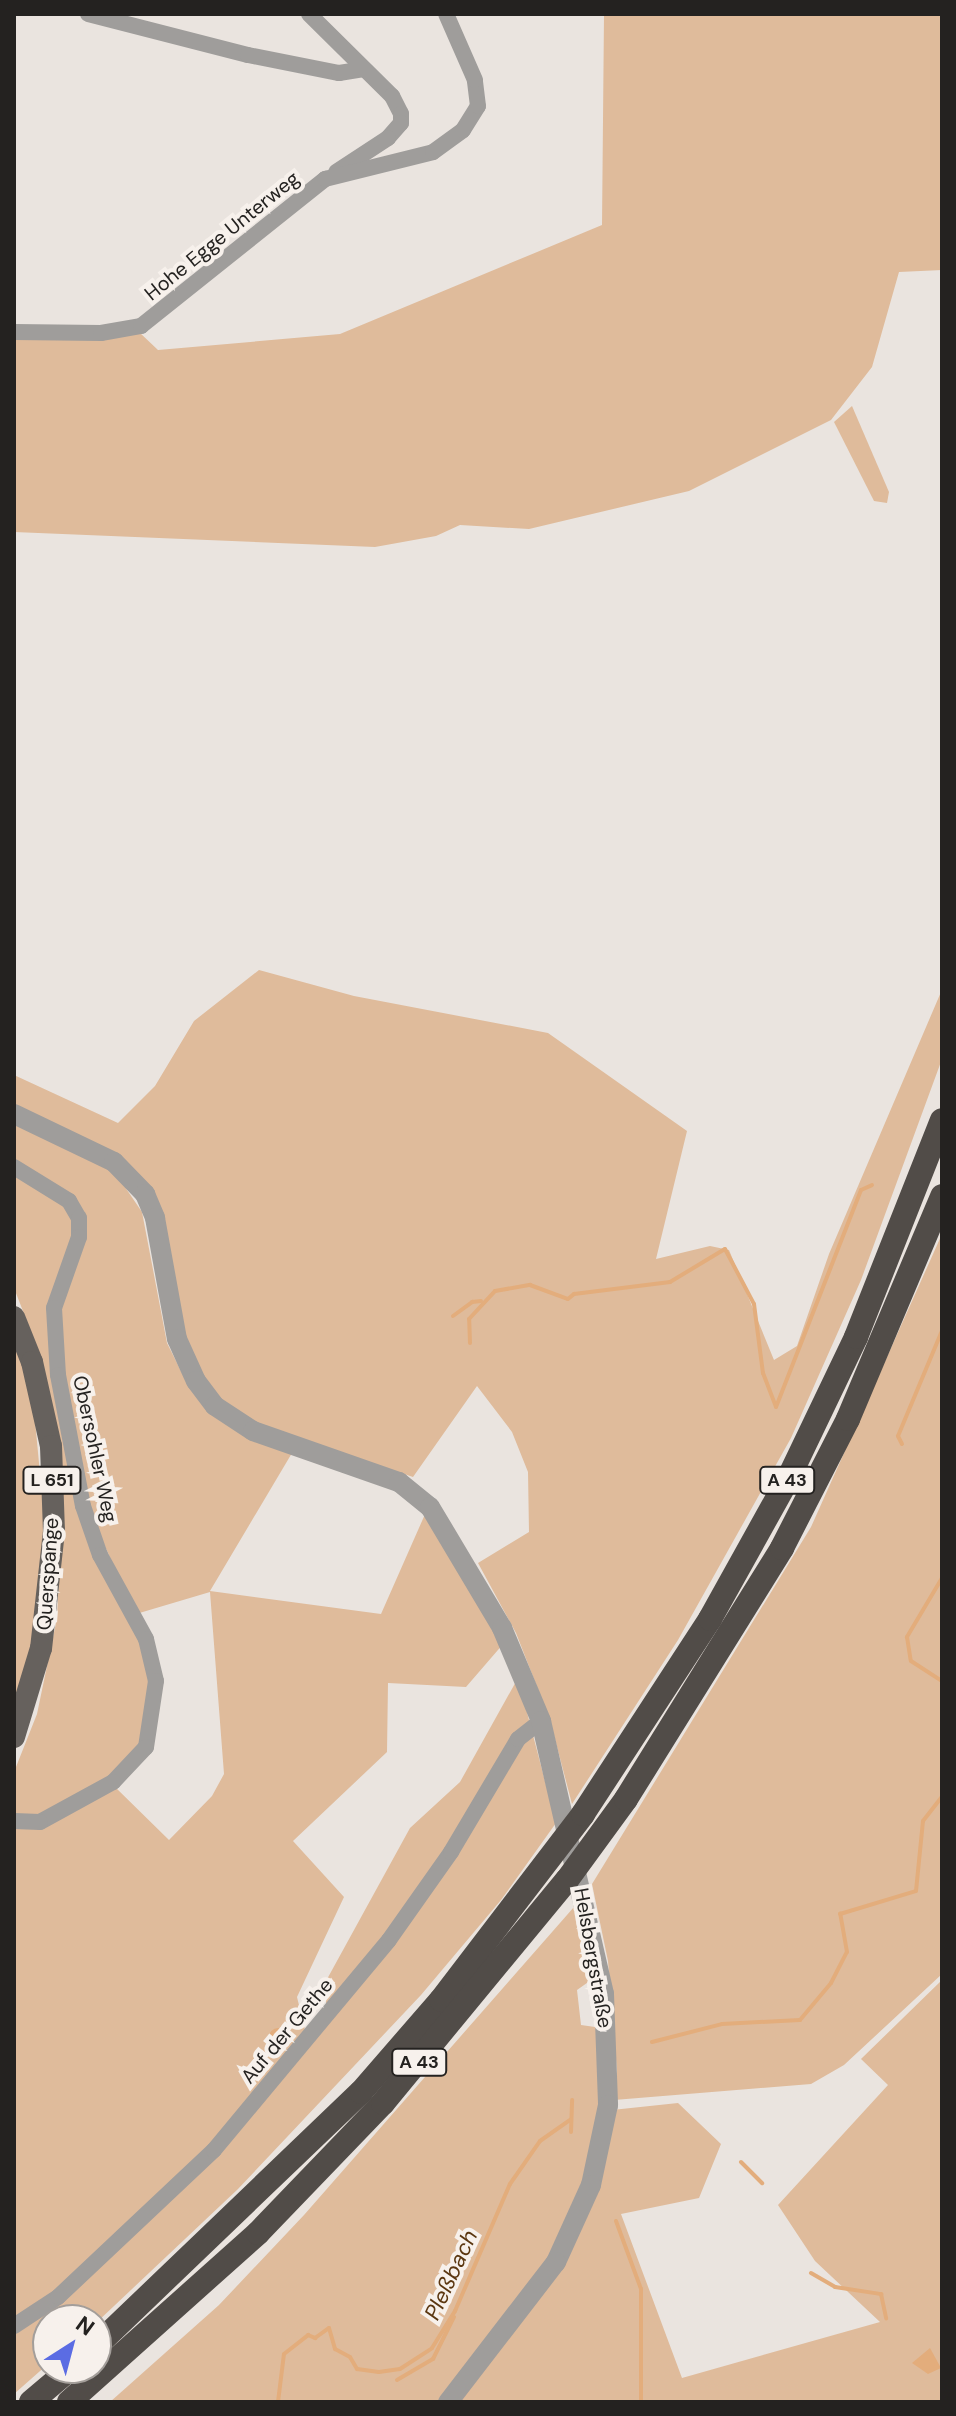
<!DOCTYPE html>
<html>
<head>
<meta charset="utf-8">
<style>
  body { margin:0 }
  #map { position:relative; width:956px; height:2416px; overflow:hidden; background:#eae4df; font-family:"DM Sans",sans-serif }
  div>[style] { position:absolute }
  .green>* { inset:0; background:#dfbb9b }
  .water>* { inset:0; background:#e3ad7c }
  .round { border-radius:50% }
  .stream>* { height:4px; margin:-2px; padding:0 2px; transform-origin:2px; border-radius:2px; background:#e3ad7c }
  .minor>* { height:16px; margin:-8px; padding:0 8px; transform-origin:8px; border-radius:8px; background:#9f9d9b }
  .tertiary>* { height:20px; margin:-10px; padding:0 10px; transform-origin:10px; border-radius:10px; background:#9f9d9b }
  .primary>* { height:22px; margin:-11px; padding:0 11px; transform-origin:11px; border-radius:11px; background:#66615d }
  .motorway>* { height:24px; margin:-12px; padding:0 12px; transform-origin:12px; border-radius:12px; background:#514c48 }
  span { translate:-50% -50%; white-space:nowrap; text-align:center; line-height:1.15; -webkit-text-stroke:8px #f7f1ec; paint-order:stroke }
  .shield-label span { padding:2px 6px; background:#f7f1ec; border:2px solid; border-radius:6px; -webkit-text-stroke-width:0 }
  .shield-label { font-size:18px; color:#242220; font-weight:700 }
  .street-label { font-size:20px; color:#242220 }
  .water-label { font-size:22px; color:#5b3711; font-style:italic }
  .frame { position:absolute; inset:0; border:16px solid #242220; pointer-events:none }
  .north { position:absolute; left:32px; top:2304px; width:80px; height:80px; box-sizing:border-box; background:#f7f1ec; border:2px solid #a39e9a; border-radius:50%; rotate:36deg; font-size:22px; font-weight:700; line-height:32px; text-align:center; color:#242220 }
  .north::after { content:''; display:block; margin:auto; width:28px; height:36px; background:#5b6ce3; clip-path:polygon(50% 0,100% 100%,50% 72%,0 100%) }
</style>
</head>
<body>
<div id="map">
  <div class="green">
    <div style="clip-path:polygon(604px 14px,942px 14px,942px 270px,899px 272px,872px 367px,831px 420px,689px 491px,529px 529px,460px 525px,436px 536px,375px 547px,14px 532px,14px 336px,139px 332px,158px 350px,340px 334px,602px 225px)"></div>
    <div style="clip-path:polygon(852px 406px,889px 492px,887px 503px,874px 501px,834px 422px)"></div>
    <div style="clip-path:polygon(259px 970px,354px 996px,548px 1033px,687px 1131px,656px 1259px,710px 1246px,729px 1250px,774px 1360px,797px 1346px,829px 1254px,941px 992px,942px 975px,942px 1059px,861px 1280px,791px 1438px,678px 1640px,572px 1804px,550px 1720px,516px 1633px,478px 1563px,529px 1532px,528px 1472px,512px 1432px,477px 1386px,413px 1477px,257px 1424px,221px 1400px,202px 1378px,184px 1335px,147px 1183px,14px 1105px,14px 1075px,118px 1123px,155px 1086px,194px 1021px)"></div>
    <div style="clip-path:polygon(14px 1119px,112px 1168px,142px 1212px,167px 1343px,188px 1385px,292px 1453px,210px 1591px,381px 1614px,426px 1512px,504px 1643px,466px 1687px,388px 1683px,387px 1752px,293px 1841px,344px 1897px,297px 1997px,306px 2034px,211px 2148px,53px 2293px,14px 2319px,14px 1827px,114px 1786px,169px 1840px,212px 1796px,224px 1774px,210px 1592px,136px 1614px,86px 1505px,67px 1404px,58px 1309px,82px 1217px,14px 1160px)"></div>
    <div style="clip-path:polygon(14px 1169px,63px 1202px,74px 1218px,74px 1236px,50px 1308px,80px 1509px,142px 1640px,153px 1680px,143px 1747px,110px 1779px,50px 1812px,14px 1819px,14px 1772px,37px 1714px,57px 1618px,61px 1532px,42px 1360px,14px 1288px)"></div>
    <div style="clip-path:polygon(942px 1234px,942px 1974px,844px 2065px,811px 2084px,614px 2100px,617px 2071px,608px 1961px,592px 1884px,811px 1527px)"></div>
    <div style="clip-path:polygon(14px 1330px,34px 1410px,45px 1527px,41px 1618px,14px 1708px)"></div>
    <div style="clip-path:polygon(518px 1678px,556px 1823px,501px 1900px,421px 1995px,238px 2189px,96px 2323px,48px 2320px,48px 2364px,14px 2394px,14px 2332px,62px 2300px,326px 2020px,326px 1981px,410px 1828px,460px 1782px)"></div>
    <div style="clip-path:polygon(574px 1907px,594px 1978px,577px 1990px,581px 2025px,602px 2028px,605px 2074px,592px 2155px,572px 2214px,547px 2261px,441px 2402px,110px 2402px,219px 2305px,304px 2215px)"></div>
    <div style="clip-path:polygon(942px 1980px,942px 2402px,453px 2402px,561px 2265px,612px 2110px,678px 2103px,721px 2144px,699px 2198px,621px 2214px,682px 2378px,880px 2322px,815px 2261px,778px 2205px,888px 2085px,861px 2059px)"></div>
  </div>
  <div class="water">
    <div class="round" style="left:269px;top:2028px;width:18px;height:18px"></div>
    <div style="clip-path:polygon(930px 2348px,941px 2368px,928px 2374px,912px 2363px)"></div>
  </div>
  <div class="stream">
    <div style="left:453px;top:1316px;width:24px;rotate:-36deg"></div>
    <div style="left:472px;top:1302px;width:9px;rotate:-6deg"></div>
    <div style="left:470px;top:1343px;width:24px;rotate:-92deg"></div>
    <div style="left:469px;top:1319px;width:38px;rotate:-47deg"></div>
    <div style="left:495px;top:1291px;width:36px;rotate:-10deg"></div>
    <div style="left:530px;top:1285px;width:40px;rotate:20.2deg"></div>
    <div style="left:568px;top:1299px;width:8px;rotate:-40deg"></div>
    <div style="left:574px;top:1294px;width:97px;rotate:-7.1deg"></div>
    <div style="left:670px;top:1282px;width:64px;rotate:-31deg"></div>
    <div style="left:725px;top:1249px;width:62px;rotate:62.2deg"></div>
    <div style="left:754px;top:1304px;width:70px;rotate:82.6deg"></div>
    <div style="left:763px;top:1373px;width:36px;rotate:69deg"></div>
    <div style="left:776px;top:1407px;width:233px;rotate:-68.6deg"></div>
    <div style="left:861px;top:1190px;width:12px;rotate:-24deg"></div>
    <div style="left:902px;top:1444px;width:9px;rotate:-117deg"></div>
    <div style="left:898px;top:1436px;width:114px;rotate:-67.3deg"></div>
    <div style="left:942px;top:1578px;width:69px;rotate:120.7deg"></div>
    <div style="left:907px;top:1637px;width:24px;rotate:81deg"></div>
    <div style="left:911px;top:1661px;width:37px;rotate:33deg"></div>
    <div style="left:652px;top:2042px;width:72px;rotate:-14.4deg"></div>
    <div style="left:722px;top:2024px;width:78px;rotate:-2.9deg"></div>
    <div style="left:800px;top:2020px;width:48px;rotate:-50deg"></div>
    <div style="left:831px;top:1983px;width:35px;rotate:-63deg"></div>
    <div style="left:847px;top:1952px;width:39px;rotate:-100deg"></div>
    <div style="left:840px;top:1914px;width:79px;rotate:-16.8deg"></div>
    <div style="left:916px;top:1891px;width:70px;rotate:-84.3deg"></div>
    <div style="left:923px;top:1821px;width:31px;rotate:-52deg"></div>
    <div style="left:571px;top:2132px;width:32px;rotate:-88deg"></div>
    <div style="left:741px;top:2162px;width:30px;rotate:45deg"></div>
    <div style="left:616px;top:2221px;width:72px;rotate:69.8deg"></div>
    <div style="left:641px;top:2289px;width:113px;rotate:90deg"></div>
    <div style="left:811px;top:2273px;width:28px;rotate:30deg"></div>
    <div style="left:835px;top:2287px;width:47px;rotate:8.7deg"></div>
    <div style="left:881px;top:2294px;width:25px;rotate:78deg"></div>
    <div style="left:397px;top:2380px;width:42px;rotate:-30.3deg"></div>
    <div style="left:433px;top:2359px;width:47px;rotate:-63.4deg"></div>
    <div style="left:278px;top:2402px;width:48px;rotate:-82.9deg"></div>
    <div style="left:284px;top:2354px;width:31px;rotate:-38deg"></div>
    <div style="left:308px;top:2335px;width:8px;rotate:23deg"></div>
    <div style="left:315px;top:2338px;width:17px;rotate:-36deg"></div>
    <div style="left:329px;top:2328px;width:22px;rotate:74deg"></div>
    <div style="left:335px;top:2349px;width:17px;rotate:28deg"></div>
    <div style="left:350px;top:2357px;width:14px;rotate:60deg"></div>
    <div style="left:357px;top:2369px;width:22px;rotate:8deg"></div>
    <div style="left:379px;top:2372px;width:21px;rotate:-8deg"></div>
    <div style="left:400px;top:2369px;width:38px;rotate:-33deg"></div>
    <div style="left:432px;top:2348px;width:44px;rotate:-58.1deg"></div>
    <div style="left:455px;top:2311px;width:138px;rotate:-66.6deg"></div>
    <div style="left:510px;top:2184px;width:52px;rotate:-55.1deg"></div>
    <div style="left:540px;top:2141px;width:38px;rotate:-35deg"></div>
  </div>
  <div class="minor">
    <div style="left:88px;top:14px;width:165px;rotate:14.4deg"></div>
    <div style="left:248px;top:55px;width:93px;rotate:11.2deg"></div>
    <div style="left:339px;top:73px;width:25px;rotate:-9deg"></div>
    <div style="left:309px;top:14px;width:117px;rotate:44.7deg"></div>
    <div style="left:392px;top:96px;width:20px;rotate:63deg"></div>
    <div style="left:401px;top:114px;width:9px;rotate:90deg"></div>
    <div style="left:401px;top:123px;width:20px;rotate:131deg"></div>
    <div style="left:388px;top:138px;width:62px;rotate:146.8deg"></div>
    <div style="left:14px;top:332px;width:87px;rotate:0.7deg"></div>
    <div style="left:101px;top:333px;width:41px;rotate:-9.9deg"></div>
    <div style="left:141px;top:326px;width:236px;rotate:-38.6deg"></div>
    <div style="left:325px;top:179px;width:111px;rotate:-14deg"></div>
    <div style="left:433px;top:152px;width:37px;rotate:-36deg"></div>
    <div style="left:463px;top:130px;width:28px;rotate:-58deg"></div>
    <div style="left:478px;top:106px;width:26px;rotate:-97deg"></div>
    <div style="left:475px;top:80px;width:72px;rotate:-113.7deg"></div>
    <div style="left:14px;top:1167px;width:65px;rotate:31.7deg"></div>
    <div style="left:69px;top:1201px;width:20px;rotate:60deg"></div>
    <div style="left:79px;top:1218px;width:19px;rotate:90deg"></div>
    <div style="left:79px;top:1237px;width:75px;rotate:109.4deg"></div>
    <div style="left:54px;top:1308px;width:67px;rotate:86.6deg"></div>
    <div style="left:58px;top:1375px;width:133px;rotate:79.2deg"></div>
    <div style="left:83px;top:1506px;width:52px;rotate:70.9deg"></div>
    <div style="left:100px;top:1555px;width:96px;rotate:61.3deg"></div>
    <div style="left:146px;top:1639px;width:43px;rotate:76.6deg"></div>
    <div style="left:156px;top:1681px;width:67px;rotate:98.6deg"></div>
    <div style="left:146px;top:1747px;width:48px;rotate:133.3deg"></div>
    <div style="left:113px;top:1782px;width:83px;rotate:151.3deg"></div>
    <div style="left:40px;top:1822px;width:26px;rotate:-178deg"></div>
    <div style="left:14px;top:2326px;width:53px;rotate:-33.4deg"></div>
    <div style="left:58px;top:2297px;width:214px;rotate:-43.3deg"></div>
    <div style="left:214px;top:2150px;width:273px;rotate:-50.2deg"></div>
    <div style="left:389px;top:1940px;width:108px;rotate:-54.8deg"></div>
    <div style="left:451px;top:1852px;width:131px;rotate:-59.3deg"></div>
    <div style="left:518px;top:1739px;width:29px;rotate:-38deg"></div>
  </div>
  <div class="tertiary">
    <div style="left:14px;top:1114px;width:111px;rotate:25.6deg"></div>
    <div style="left:114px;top:1162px;width:45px;rotate:45.9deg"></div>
    <div style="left:145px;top:1194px;width:26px;rotate:67deg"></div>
    <div style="left:155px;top:1218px;width:123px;rotate:79.7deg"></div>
    <div style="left:177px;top:1339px;width:46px;rotate:65.7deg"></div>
    <div style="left:196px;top:1381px;width:31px;rotate:53deg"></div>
    <div style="left:215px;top:1406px;width:45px;rotate:33.3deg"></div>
    <div style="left:253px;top:1431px;width:155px;rotate:19.3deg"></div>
    <div style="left:399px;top:1482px;width:40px;rotate:39deg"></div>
    <div style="left:430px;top:1507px;width:141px;rotate:59.2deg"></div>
    <div style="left:502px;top:1628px;width:101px;rotate:67.2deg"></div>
    <div style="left:541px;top:1721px;width:280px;rotate:77deg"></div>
    <div style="left:604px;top:1994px;width:111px;rotate:87.9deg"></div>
    <div style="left:608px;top:2105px;width:82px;rotate:102deg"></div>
    <div style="left:591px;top:2185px;width:85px;rotate:114.4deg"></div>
    <div style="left:556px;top:2262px;width:177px;rotate:127.6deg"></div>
  </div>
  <div class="primary">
    <div style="left:14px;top:1317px;width:48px;rotate:68.2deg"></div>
    <div style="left:32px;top:1362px;width:86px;rotate:77.3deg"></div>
    <div style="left:51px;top:1446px;width:85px;rotate:88deg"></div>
    <div style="left:54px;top:1531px;width:118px;rotate:96.3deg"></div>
    <div style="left:41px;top:1648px;width:93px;rotate:106.9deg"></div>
  </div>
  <div class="motorway">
    <div style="left:96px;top:2346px;width:367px;rotate:-43.8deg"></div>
    <div style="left:361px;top:2092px;width:122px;rotate:-49deg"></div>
    <div style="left:441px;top:2000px;width:234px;rotate:-52.6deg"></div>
    <div style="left:583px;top:1814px;width:233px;rotate:-56.9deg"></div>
    <div style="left:710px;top:1619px;width:165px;rotate:-60.9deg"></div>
    <div style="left:790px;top:1475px;width:153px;rotate:-64.4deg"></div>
    <div style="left:856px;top:1337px;width:233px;rotate:-68.4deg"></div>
    <div style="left:31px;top:2402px;width:52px;rotate:-40.4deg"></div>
    <div style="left:69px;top:2402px;width:254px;rotate:-41.8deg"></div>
    <div style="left:258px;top:2233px;width:180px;rotate:-46.1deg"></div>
    <div style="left:383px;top:2103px;width:289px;rotate:-50.5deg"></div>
    <div style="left:567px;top:1880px;width:100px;rotate:-53.9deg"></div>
    <div style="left:626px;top:1799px;width:296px;rotate:-58.1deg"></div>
    <div style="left:782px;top:1548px;width:145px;rotate:-62.9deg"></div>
    <div style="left:848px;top:1419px;width:242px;rotate:-67.1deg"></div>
  </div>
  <div class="shield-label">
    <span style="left:52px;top:1480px">L 651</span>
    <span style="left:787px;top:1480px">A 43</span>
    <span style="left:419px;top:2062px">A 43</span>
  </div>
  <div class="street-label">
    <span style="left:222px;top:236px;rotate:-39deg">Hohe Egge Unterweg</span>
    <span style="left:95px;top:1449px;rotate:78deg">Obersohler Weg</span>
    <span style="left:48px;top:1574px;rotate:-86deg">Querspange</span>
    <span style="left:593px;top:1958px;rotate:80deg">Helsbergstraße</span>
    <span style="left:287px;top:2031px;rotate:-50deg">Auf der Gethe</span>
  </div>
  <div class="water-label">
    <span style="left:451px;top:2275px;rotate:-65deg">Pleßbach</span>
  </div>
  <div class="frame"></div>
  <div class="north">N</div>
</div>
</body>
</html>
